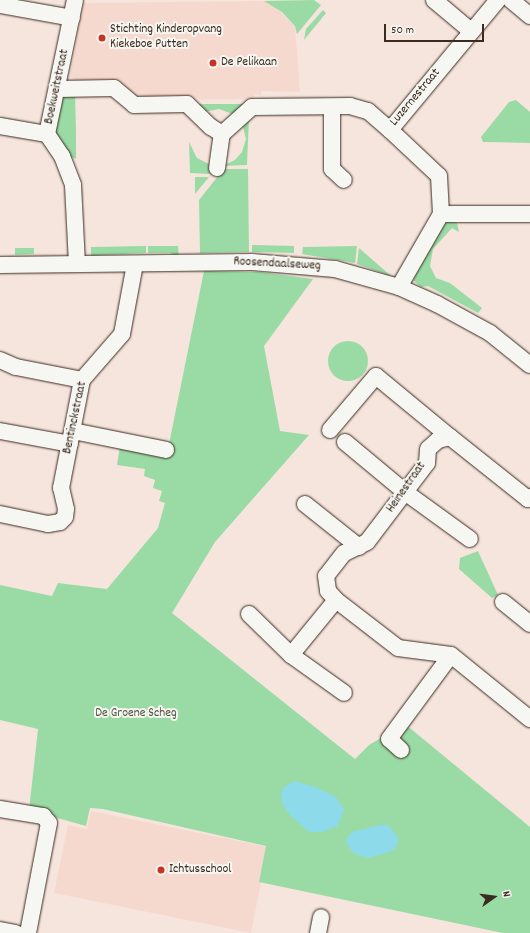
<!DOCTYPE html>
<html>
<head>
<meta charset="utf-8">
<style>
  body { margin:0 }
  #map { position:relative; width:530px; height:933px; overflow:hidden; background:#f6e5dd; font-family:Dekko,sans-serif }
  div>[style] { position:absolute }
  .built>* { inset:0; background:#f6d9ce }
  .green>* { inset:0; background:#9adba5 }
  .round { border-radius:50% }
  .water>* { inset:0; background:#8cdaea }
  .roads { filter:drop-shadow(0 0 1px #3b2a1e) drop-shadow(0 0 1px #3b2a1e) }
  .street>* { height:16px; margin:-8px; padding:0 8px; transform-origin:8px; border-radius:8px; background:#f6f6f2 }
  .dots>* { width:11px; height:11px; translate:-50% -50%; box-sizing:border-box; border:2px solid #f6f6f2; border-radius:50% }
  span { translate:-50% -50%; white-space:nowrap; text-align:center; line-height:1.15; -webkit-text-stroke:4px #f6f6f2; paint-order:stroke }
  .poi-label { font-size:13px; color:#3b2a1e }
  .left { translate:0 -50%; text-align:left }
  .street-label { font-size:13px; color:#3b2a1e }
  .park-label { font-size:13px; color:#535640 }
  .north { position:absolute; left:474px; top:877px; width:40px; height:40px; -webkit-text-stroke:3px #f6f6f2; paint-order:stroke; rotate:76deg; font-size:11px; font-weight:700; line-height:16px; text-align:center; color:#3b2a1e }
  .north::after { content:''; display:block; margin:auto; width:14px; height:18px; background:#3b2a1e; clip-path:polygon(50% 0,100% 100%,50% 72%,0 100%) }
  .scale { position:absolute; left:384px; top:24px; width:100px; height:18px; box-sizing:border-box; border:2px solid #3b2a1e; border-top:0; padding-left:5px; font-size:12px; line-height:14px; white-space:nowrap; color:#3b2a1e; -webkit-text-stroke:3px #f6f6f2; paint-order:stroke }
</style>
</head>
<body>
<div id="map">
  <div class="built">
    <div style="clip-path:polygon(264px 1px,274px 5px,295px 26px,300px 92px,261px 91px,261px 95px,254px 94px,254px 99px,138px 100px,117px 81px,76px 81px,70px 76px,83px 3px)"></div>
    <div style="clip-path:polygon(91px 811px,268px 847px,251px 933px,54px 893px,68px 825px,87px 829px)"></div>
  </div>
  <div class="green">
    <div style="clip-path:polygon(314px 0,321px 5px,297px 34px,295px 26px,282px 12px,264px 1px)"></div>
    <div style="clip-path:polygon(323px 10px,326px 13px,304px 40px,306px 29px)"></div>
    <div style="clip-path:polygon(75px 95px,76px 130px,76px 159px,67px 155px,53px 133px,62px 97px)"></div>
    <div style="clip-path:polygon(516px 100px,530px 112px,530px 143px,483px 142px,481px 137px,509px 102px)"></div>
    <div style="clip-path:polygon(198px 104px,246px 104px,235px 115px,219px 109px,204px 112px)"></div>
    <div style="clip-path:polygon(249px 117px,247px 165px,222px 166px,235px 160px,242px 152px,246px 139px,242px 123px)"></div>
    <div style="clip-path:polygon(189px 142px,197px 158px,211px 165px,211px 174px,190px 173px)"></div>
    <div style="clip-path:polygon(221px 169px,248px 169px,249px 252px,200px 253px,199px 200px,218px 176px)"></div>
    <div style="clip-path:polygon(195px 177px,209px 177px,195px 194px)"></div>
    <div style="clip-path:polygon(449px 221px,457px 223px,459px 232px,452px 228px,433px 249px,430px 266px,436px 278px,450px 283px,482px 308px,478px 313px,428px 286px,421px 287px,413px 280px,444px 223px)"></div>
    <div style="clip-path:polygon(252px 245px,294px 246px,294px 253px,252px 252px)"></div>
    <div style="clip-path:polygon(146px 246px,146px 253px,99px 255px,96px 259px,91px 259px,91px 247px)"></div>
    <div style="clip-path:polygon(148px 246px,178px 246px,179px 258px,170px 253px,148px 253px)"></div>
    <div style="clip-path:polygon(357px 246px,355px 263px,302px 254px,303px 247px)"></div>
    <div style="clip-path:polygon(15px 248px,34px 248px,34px 254px,15px 255px)"></div>
    <div style="clip-path:polygon(359px 248px,391px 276px,357px 264px)"></div>
    <div style="clip-path:polygon(204px 271px,260px 272px,313px 279px,264px 346px,280px 431px,309px 435px,215px 542px,172px 613px,355px 759px,369px 745px,405px 724px,530px 827px,530px 933px,503px 933px,259px 882px,266px 846px,103px 809px,90px 808px,86px 826px,29px 810px,38px 729px,0 720px,0 585px,52px 596px,58px 583px,107px 589px,158px 528px,165px 503px,159px 501px,162px 491px,153px 488px,155px 480px,144px 476px,145px 469px,117px 465px,120px 446px,167px 454px)"></div>
    <div class="round" style="left:328px;top:341px;width:40px;height:40px"></div>
    <div style="clip-path:polygon(478px 551px,498px 595px,492px 598px,459px 569px,460px 558px)"></div>
  </div>
  <div class="water">
    <div style="clip-path:polygon(294px 781px,315px 787px,336px 797px,344px 809px,338px 826px,322px 832px,309px 832px,291px 816px,283px 806px,281px 796px,283px 788px)"></div>
    <div style="clip-path:polygon(380px 825px,388px 825px,397px 836px,398px 843px,394px 850px,369px 858px,355px 854px,349px 848px,346px 840px,352px 832px)"></div>
  </div>
  <div class="roads">
    <div class="street">
      <div style="left:75px;top:0;width:137px;rotate:101.8deg"></div>
      <div style="left:47px;top:134px;width:27px;rotate:56deg"></div>
      <div style="left:62px;top:156px;width:31px;rotate:69deg"></div>
      <div style="left:73px;top:185px;width:78px;rotate:87.1deg"></div>
      <div style="left:434px;top:0;width:48px;rotate:40deg"></div>
      <div style="left:511px;top:0;width:25px;rotate:40deg"></div>
      <div style="left:0;top:5px;width:73px;rotate:10.2deg"></div>
      <div style="left:58px;top:89px;width:56px;rotate:-1deg"></div>
      <div style="left:114px;top:88px;width:26px;rotate:40deg"></div>
      <div style="left:134px;top:105px;width:53px;rotate:-1.1deg"></div>
      <div style="left:187px;top:104px;width:33px;rotate:44deg"></div>
      <div style="left:211px;top:127px;width:13px;rotate:32deg"></div>
      <div style="left:332px;top:107px;width:62px;rotate:90deg"></div>
      <div style="left:332px;top:169px;width:16px;rotate:43deg"></div>
      <div style="left:0;top:126px;width:48px;rotate:9.7deg"></div>
      <div style="left:217px;top:168px;width:34px;rotate:-82deg"></div>
      <div style="left:222px;top:134px;width:40px;rotate:-42deg"></div>
      <div style="left:252px;top:107px;width:98px;rotate:-0.6deg"></div>
      <div style="left:350px;top:106px;width:19px;rotate:16deg"></div>
      <div style="left:368px;top:111px;width:29px;rotate:41deg"></div>
      <div style="left:441px;top:214px;width:89px"></div>
      <div style="left:0;top:265px;width:252px;rotate:-0.7deg"></div>
      <div style="left:252px;top:262px;width:83px;rotate:4.8deg"></div>
      <div style="left:335px;top:269px;width:66px;rotate:15.7deg"></div>
      <div style="left:399px;top:287px;width:42px;rotate:24.1deg"></div>
      <div style="left:437px;top:304px;width:60px;rotate:28.7deg"></div>
      <div style="left:490px;top:333px;width:51px;rotate:38.7deg"></div>
      <div style="left:399px;top:287px;width:84px;rotate:-60.1deg"></div>
      <div style="left:441px;top:214px;width:38px;rotate:-93deg"></div>
      <div style="left:439px;top:176px;width:67px;rotate:-136.8deg"></div>
      <div style="left:390px;top:130px;width:169px;rotate:-50.3deg"></div>
      <div style="left:0;top:360px;width:17px;rotate:24deg"></div>
      <div style="left:16px;top:367px;width:67px;rotate:11.1deg"></div>
      <div style="left:330px;top:430px;width:71px;rotate:-49.6deg"></div>
      <div style="left:376px;top:376px;width:96px;rotate:39.5deg"></div>
      <div style="left:0;top:431px;width:71px;rotate:10.5deg"></div>
      <div style="left:73px;top:431px;width:95px;rotate:11.5deg"></div>
      <div style="left:345px;top:442px;width:78px;rotate:39.8deg"></div>
      <div style="left:405px;top:492px;width:80px;rotate:35.9deg"></div>
      <div style="left:530px;top:497px;width:3px;rotate:135deg"></div>
      <div style="left:528px;top:499px;width:100px;rotate:-141.5deg"></div>
      <div style="left:450px;top:437px;width:12px;rotate:166deg"></div>
      <div style="left:438px;top:440px;width:13px;rotate:138deg"></div>
      <div style="left:428px;top:449px;width:14px;rotate:94deg"></div>
      <div style="left:427px;top:463px;width:99px;rotate:127.2deg"></div>
      <div style="left:367px;top:542px;width:25px;rotate:154deg"></div>
      <div style="left:344px;top:553px;width:29px;rotate:128deg"></div>
      <div style="left:326px;top:576px;width:15px;rotate:82deg"></div>
      <div style="left:328px;top:591px;width:12px;rotate:48deg"></div>
      <div style="left:336px;top:600px;width:78px;rotate:37.7deg"></div>
      <div style="left:398px;top:648px;width:53px;rotate:7.5deg"></div>
      <div style="left:451px;top:655px;width:102px;rotate:39deg"></div>
      <div style="left:305px;top:504px;width:69px;rotate:38.5deg"></div>
      <div style="left:0;top:514px;width:49px;rotate:11.8deg"></div>
      <div style="left:48px;top:524px;width:12px;rotate:-9deg"></div>
      <div style="left:60px;top:522px;width:7px;rotate:-45deg"></div>
      <div style="left:65px;top:517px;width:8px;rotate:-83deg"></div>
      <div style="left:66px;top:509px;width:22px;rotate:-103deg"></div>
      <div style="left:61px;top:488px;width:110px;rotate:-79deg"></div>
      <div style="left:82px;top:380px;width:61px;rotate:-49deg"></div>
      <div style="left:122px;top:334px;width:71px;rotate:-79.5deg"></div>
      <div style="left:503px;top:602px;width:35px;rotate:39deg"></div>
      <div style="left:249px;top:614px;width:59px;rotate:44.3deg"></div>
      <div style="left:291px;top:655px;width:65px;rotate:35.6deg"></div>
      <div style="left:291px;top:655px;width:71px;rotate:-50.7deg"></div>
      <div style="left:401px;top:750px;width:16px;rotate:-137deg"></div>
      <div style="left:389px;top:739px;width:104px;rotate:-53.6deg"></div>
      <div style="left:0;top:809px;width:44px;rotate:9.2deg"></div>
      <div style="left:43px;top:816px;width:9px;rotate:49deg"></div>
      <div style="left:49px;top:823px;width:112px;rotate:100.8deg"></div>
      <div style="left:0;top:930px;width:16px;rotate:11deg"></div>
      <div style="left:318px;top:933px;width:16px;rotate:-79deg"></div>
    </div>
  </div>
  <div class="dots">
    <div style="left:102px;top:38px;background:#c8321e"></div>
    <div style="left:213px;top:63px;background:#c8321e"></div>
    <div style="left:161px;top:870px;background:#c8321e"></div>
  </div>
  <div class="poi-label">
    <span class="left" style="left:110px;top:38px">Stichting Kinderopvang<br>Kiekeboe Putten</span>
    <span class="left" style="left:221px;top:63px">De Pelikaan</span>
    <span class="left" style="left:169px;top:870px">Ichtusschool</span>
  </div>
  <div class="street-label">
    <span style="left:58px;top:87px;rotate:-78deg">Boekweitstraat</span>
    <span style="left:416px;top:98px;rotate:-50deg">Luzernestraat</span>
    <span style="left:277px;top:265px;rotate:3deg">Roosendaalseweg</span>
    <span style="left:76px;top:418px;rotate:-78deg">Bentinckstraat</span>
    <span style="left:407px;top:488px;rotate:-55deg">Heinestraat</span>
  </div>
  <div class="park-label">
    <span style="left:136px;top:714px">De Groene Scheg</span>
  </div>
  <div class="north">N</div>
  <div class="scale">50 m</div>
</div>
</body>
</html>
